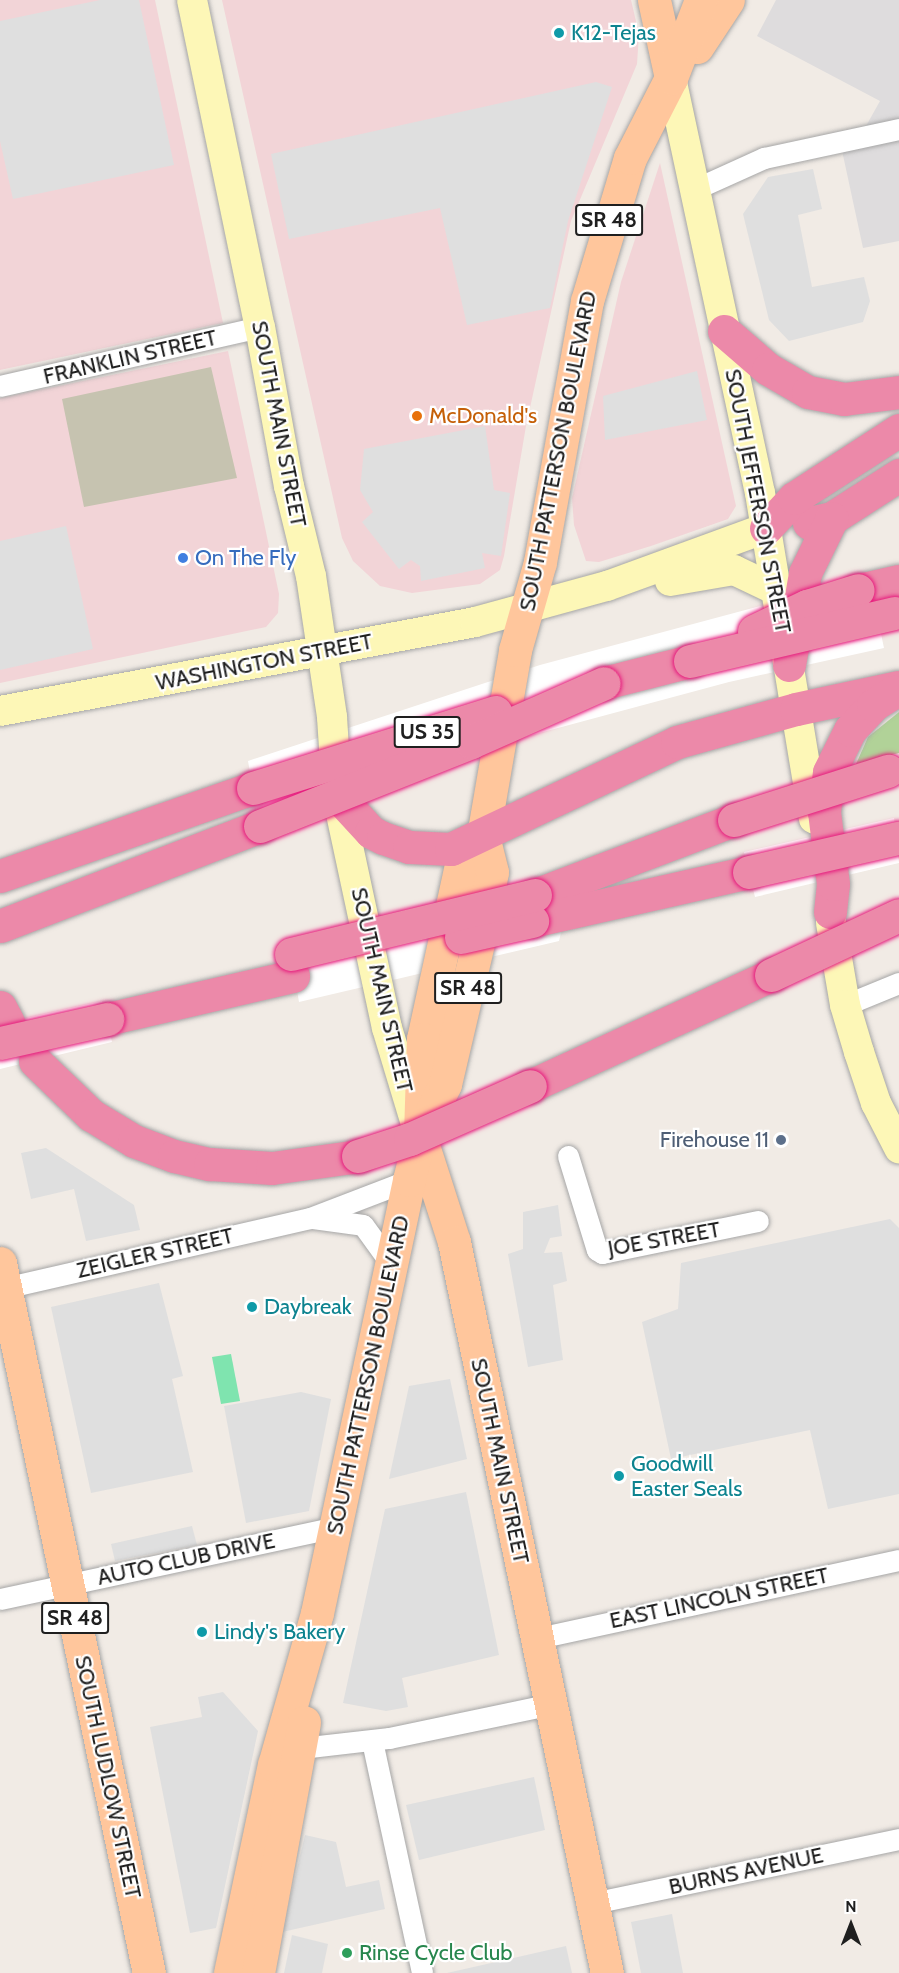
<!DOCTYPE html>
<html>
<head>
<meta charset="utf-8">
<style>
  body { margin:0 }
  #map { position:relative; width:899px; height:1973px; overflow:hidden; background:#f1ebe5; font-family:Cabin,sans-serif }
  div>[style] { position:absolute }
  .residential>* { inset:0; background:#dedcdd }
  .commercial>* { inset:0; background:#f2d4d7 }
  .construction>* { inset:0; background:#c6c3b0 }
  .forest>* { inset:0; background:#b1d298 }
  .pitch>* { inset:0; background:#7fe4af }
  .parking>* { inset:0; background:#dfdfdf }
  .pier>* { inset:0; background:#fff }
  .roads { filter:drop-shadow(0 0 2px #a6a6a6) drop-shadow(0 0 2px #a6a6a6) }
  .street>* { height:21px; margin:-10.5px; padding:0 10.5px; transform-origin:10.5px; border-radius:10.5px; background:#fff }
  .secondary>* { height:30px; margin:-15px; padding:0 15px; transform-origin:15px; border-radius:15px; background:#fdf7b7 }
  .primary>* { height:33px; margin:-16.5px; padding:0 16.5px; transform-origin:16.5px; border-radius:16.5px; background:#ffc69c }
  .highway>* { height:33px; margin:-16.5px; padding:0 16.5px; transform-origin:16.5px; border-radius:16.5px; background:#ec89a9 }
  .bridges { filter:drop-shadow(0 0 2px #e61b7d) drop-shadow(0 0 2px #e61b7d) }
  .highway-bridge>* { height:33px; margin:-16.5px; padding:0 16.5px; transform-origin:16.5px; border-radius:16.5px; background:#ec89a9 }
  .dots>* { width:16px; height:16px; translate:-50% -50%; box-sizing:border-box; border:3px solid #fff; border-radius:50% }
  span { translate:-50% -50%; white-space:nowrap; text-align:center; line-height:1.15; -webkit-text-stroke:4.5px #fff; paint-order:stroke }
  .shield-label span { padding:2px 4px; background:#fff; border:2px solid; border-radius:4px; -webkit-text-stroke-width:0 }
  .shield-label { font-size:21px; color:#1f1f1f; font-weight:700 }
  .culture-label { font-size:22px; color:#0d838f }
  .left { translate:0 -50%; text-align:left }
  .street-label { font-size:22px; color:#1f1f1f }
  .food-label { font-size:22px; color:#c56008 }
  .shop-label { font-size:22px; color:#366cbe }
  .service-label { font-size:22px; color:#4e5e75 }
  .right { translate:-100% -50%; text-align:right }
  .leisure-label { font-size:22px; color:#27864d }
  .north { position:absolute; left:821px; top:1895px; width:60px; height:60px; -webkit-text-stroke:4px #fff; paint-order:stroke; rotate:0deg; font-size:16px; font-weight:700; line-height:24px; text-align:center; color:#1f1f1f }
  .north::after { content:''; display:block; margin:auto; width:21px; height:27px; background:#1f1f1f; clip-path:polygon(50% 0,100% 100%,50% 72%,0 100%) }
</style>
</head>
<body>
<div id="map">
  <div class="residential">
    <div style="clip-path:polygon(776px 0,899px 0,899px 241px,863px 248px,838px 132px,866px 126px,880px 101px,757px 36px)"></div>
  </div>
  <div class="commercial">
    <div style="clip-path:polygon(0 0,155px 0,223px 323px,0 370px)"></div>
    <div style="clip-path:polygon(222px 0,631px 0,639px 34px,637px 64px,571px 221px,526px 426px,504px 556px,500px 570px,480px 584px,412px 593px,380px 586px,353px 561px,342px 538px)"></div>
    <div style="clip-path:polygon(660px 163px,736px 506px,728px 519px,651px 546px,599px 562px,586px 561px,574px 525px,572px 498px,621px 282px)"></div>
    <div style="clip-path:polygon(228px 351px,279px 594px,278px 613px,266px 627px,0 683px,0 398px)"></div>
  </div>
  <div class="construction">
    <div style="clip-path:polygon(211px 367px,237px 478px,84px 507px,62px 399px)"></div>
  </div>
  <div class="forest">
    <div style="clip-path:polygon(899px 712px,899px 753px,856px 764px,868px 737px)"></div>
  </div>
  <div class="pitch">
    <div style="clip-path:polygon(231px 1354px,240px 1401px,221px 1404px,212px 1357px)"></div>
  </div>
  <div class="parking">
    <div style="clip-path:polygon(100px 0,139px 0,174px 165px,13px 199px,0 141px,0 21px)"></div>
    <div style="clip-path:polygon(596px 82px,612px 87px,568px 221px,550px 308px,467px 325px,440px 208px,289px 239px,271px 154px)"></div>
    <div style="clip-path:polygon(813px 169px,822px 209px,798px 215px,812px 287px,864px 277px,870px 301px,863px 322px,789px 341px,769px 320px,743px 214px,768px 177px)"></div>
    <div style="clip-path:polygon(697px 371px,707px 420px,605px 440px,603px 396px)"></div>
    <div style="clip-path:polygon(485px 426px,494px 490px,510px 493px,501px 556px,482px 553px,485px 568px,421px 581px,420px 566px,411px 560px,399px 569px,362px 522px,373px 512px,360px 490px,364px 449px)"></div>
    <div style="clip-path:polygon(66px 526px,93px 649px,0 670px,0 541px)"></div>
    <div style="clip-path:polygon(46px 1148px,134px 1205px,140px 1230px,86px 1241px,74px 1189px,31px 1199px,21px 1153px)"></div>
    <div style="clip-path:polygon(558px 1205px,562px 1236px,550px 1238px,544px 1253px,562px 1252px,567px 1281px,553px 1285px,563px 1360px,528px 1367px,508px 1254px,523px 1249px,523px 1212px)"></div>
    <div style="clip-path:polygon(890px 1219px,899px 1228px,899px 1494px,828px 1509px,810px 1430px,671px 1459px,642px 1322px,678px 1309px,681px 1263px)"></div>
    <div style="clip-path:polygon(159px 1283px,183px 1376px,172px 1379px,193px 1472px,91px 1493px,51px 1307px)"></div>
    <div style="clip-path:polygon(450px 1379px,467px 1459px,389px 1479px,409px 1386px)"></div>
    <div style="clip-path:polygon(301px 1392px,331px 1399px,309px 1511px,246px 1523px,224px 1406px)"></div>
    <div style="clip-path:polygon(466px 1492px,499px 1655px,402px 1678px,408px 1707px,386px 1711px,343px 1703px,385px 1509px)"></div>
    <div style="clip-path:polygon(192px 1526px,197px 1545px,115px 1561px,111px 1544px)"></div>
    <div style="clip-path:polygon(223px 1692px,258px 1731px,216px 1928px,190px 1933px,150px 1727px,202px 1717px,198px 1697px)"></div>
    <div style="clip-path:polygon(534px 1777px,545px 1830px,419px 1860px,406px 1805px)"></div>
    <div style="clip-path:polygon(305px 1835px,336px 1842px,346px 1887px,379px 1880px,385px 1909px,282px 1932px)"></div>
    <div style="clip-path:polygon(672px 1914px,683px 1973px,641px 1973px,631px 1922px)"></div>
    <div style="clip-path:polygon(292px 1935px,328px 1944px,322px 1973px,284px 1973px)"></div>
    <div style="clip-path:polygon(566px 1946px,572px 1973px,447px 1973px)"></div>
  </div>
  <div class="pier">
    <div style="clip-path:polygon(869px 577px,884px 648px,729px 682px,517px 739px,261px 836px,248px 761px,540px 665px)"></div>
    <div style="clip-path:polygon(894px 818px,899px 863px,755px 897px,744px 852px)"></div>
    <div style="clip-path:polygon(567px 907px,559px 941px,299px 1002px,289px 944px)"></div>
    <div style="clip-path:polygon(102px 1001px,112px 1042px,0 1069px,0 1024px)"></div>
  </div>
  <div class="roads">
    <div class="street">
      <div style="left:693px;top:190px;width:78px;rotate:-24.3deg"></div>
      <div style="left:764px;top:158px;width:138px;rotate:-12.1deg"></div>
      <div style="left:0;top:386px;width:267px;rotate:-12.8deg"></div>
      <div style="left:845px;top:1005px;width:58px;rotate:-22.2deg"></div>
      <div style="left:568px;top:1156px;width:98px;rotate:72.9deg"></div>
      <div style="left:597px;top:1250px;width:6px;rotate:31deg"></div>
      <div style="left:602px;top:1253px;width:159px;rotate:-11.6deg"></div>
      <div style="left:313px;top:1218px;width:50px;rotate:8deg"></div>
      <div style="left:363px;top:1225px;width:48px;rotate:54.3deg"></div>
      <div style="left:0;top:1289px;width:318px;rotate:-12.9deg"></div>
      <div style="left:310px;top:1218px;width:106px;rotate:-21deg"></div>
      <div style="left:0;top:1599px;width:344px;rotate:-12.1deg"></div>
      <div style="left:538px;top:1638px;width:369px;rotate:-12.2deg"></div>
      <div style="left:372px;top:1741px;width:237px;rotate:77.8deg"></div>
      <div style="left:301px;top:1748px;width:89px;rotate:-6.5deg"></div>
      <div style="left:389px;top:1738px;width:167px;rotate:-11.8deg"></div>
      <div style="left:593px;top:1903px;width:313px;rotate:-11.8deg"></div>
    </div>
    <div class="secondary">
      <div style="left:192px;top:0;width:334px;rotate:78.3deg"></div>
      <div style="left:260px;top:327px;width:162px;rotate:79.7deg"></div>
      <div style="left:289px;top:486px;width:93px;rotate:76.3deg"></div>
      <div style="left:311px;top:576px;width:143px;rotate:81.5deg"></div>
      <div style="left:332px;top:717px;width:78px;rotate:86.3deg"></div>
      <div style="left:337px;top:795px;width:238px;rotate:77.9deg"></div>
      <div style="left:387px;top:1028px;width:108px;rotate:73.2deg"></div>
      <div style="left:671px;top:78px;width:424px;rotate:77.9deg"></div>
      <div style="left:760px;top:493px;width:330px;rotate:80.6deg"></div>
      <div style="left:670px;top:581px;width:65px;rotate:-9.8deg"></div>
      <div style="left:734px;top:570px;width:47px;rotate:25.5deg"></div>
      <div style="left:0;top:711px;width:483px;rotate:-10.6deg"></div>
      <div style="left:475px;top:622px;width:137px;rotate:-15.3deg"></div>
      <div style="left:607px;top:586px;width:169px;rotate:-20deg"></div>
      <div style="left:831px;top:923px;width:83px;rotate:80.3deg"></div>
      <div style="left:845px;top:1005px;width:49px;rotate:73.4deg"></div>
      <div style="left:859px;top:1052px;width:54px;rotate:71.6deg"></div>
      <div style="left:876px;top:1103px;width:51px;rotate:62.9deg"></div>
    </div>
    <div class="primary">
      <div style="left:654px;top:0;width:80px;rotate:77.7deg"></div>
      <div style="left:697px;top:47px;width:56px;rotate:-56.6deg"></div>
      <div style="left:483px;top:836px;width:32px;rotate:131deg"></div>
      <div style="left:462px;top:860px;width:183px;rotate:102.3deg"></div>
      <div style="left:423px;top:1039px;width:97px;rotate:91.8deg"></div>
      <div style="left:420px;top:1136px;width:111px;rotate:72.2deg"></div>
      <div style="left:454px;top:1242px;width:747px;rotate:78.18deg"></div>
      <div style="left:0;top:1263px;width:725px;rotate:78.15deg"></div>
      <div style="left:230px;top:1973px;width:213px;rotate:-78.1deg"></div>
      <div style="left:274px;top:1765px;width:158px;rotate:-74.2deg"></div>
      <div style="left:317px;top:1613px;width:443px;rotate:-78deg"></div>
      <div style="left:409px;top:1180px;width:45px;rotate:-76deg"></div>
      <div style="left:420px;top:1136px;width:58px;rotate:-64.3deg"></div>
      <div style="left:445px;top:1084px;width:158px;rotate:-76.8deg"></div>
      <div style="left:481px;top:930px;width:59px;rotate:-79.3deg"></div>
      <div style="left:492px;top:872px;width:37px;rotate:-104deg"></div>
      <div style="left:483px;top:836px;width:189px;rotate:-80.2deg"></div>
      <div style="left:515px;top:650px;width:91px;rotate:-74.1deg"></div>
      <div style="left:540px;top:562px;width:265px;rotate:-79.8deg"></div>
      <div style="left:587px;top:301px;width:149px;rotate:-73.3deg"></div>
      <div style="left:630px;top:158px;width:90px;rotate:-62.9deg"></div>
      <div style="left:671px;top:78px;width:84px;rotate:-69deg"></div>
      <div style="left:258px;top:1973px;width:255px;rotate:-79.6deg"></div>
    </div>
    <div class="highway">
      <div style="left:724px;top:331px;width:58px;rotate:40.8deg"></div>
      <div style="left:768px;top:369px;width:46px;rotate:29.9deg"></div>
      <div style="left:808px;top:392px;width:37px;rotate:11deg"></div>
      <div style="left:844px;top:399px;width:55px;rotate:-7.3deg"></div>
      <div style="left:809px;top:523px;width:24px;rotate:-12deg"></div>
      <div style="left:832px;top:518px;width:80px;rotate:-32.7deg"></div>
      <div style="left:766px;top:528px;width:41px;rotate:-47deg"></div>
      <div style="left:794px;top:498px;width:125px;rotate:-32.9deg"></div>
      <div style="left:858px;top:590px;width:42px;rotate:-12.4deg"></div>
      <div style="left:789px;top:665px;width:93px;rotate:-80.1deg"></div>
      <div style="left:805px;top:573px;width:61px;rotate:-63.9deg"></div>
      <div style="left:604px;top:683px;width:89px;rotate:-14.3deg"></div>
      <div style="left:337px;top:795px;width:50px;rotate:47.4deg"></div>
      <div style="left:371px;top:832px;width:13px;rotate:27deg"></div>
      <div style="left:383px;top:838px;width:28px;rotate:19deg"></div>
      <div style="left:409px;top:847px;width:42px;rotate:2.7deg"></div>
      <div style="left:451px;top:849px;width:250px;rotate:-25.3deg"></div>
      <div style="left:677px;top:742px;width:123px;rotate:-15.5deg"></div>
      <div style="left:796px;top:709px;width:105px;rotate:-12.1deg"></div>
      <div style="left:0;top:876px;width:268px;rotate:-19.2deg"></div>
      <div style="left:535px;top:895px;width:213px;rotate:-20.7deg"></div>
      <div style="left:830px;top:912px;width:28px;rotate:-84deg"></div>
      <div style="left:833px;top:884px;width:73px;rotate:-97.1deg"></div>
      <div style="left:824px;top:812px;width:40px;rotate:-82.9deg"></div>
      <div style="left:829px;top:772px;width:47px;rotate:-63.4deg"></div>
      <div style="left:850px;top:730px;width:34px;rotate:-47deg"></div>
      <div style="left:873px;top:705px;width:25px;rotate:-32deg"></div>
      <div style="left:532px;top:921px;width:222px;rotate:-12.7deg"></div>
      <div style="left:0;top:926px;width:279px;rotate:-21deg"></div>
      <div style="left:0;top:1007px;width:17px;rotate:62deg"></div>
      <div style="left:107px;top:1019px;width:191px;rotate:-13deg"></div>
      <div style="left:35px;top:1061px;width:78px;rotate:44deg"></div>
      <div style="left:91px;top:1115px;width:50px;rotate:31.2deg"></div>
      <div style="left:134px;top:1141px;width:43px;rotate:20.6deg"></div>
      <div style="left:174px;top:1156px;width:37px;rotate:13deg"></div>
      <div style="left:210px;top:1164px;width:62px;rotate:3.7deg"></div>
      <div style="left:272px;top:1168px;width:87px;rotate:-7.9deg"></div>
      <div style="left:530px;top:1086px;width:265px;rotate:-24.7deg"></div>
    </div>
  </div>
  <div class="bridges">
    <div class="highway-bridge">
      <div style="left:754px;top:631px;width:59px;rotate:-25.3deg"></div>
      <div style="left:807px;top:606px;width:53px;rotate:-17.4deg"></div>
      <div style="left:690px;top:661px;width:210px;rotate:-13.2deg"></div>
      <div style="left:253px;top:788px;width:254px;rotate:-17.4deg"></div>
      <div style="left:734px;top:820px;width:162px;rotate:-17.7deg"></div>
      <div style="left:260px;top:826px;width:227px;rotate:-21.7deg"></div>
      <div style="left:471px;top:742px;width:145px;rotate:-23.9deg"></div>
      <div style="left:749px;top:872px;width:153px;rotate:-12.9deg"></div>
      <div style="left:461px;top:937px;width:73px;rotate:-12.7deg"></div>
      <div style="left:291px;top:954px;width:251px;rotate:-13.6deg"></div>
      <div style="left:771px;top:975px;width:141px;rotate:-25.1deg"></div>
      <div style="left:0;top:1043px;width:110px;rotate:-12.6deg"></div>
      <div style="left:358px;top:1156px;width:55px;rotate:-18.1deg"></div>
      <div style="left:410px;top:1139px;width:131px;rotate:-23.8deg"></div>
    </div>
  </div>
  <div class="dots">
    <div style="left:559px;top:33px;background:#0f9aa8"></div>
    <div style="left:417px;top:416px;background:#e8710a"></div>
    <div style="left:183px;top:558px;background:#3f7fe0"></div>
    <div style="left:781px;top:1140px;background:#5c6f8a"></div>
    <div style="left:252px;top:1307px;background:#0f9aa8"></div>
    <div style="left:619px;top:1476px;background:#0f9aa8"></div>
    <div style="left:202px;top:1632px;background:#0f9aa8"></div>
    <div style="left:347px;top:1953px;background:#2e9e5b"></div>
  </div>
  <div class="shield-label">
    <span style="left:609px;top:220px">SR 48</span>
    <span style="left:427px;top:732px">US 35</span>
    <span style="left:468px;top:988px">SR 48</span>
    <span style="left:75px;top:1618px">SR 48</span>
  </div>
  <div class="culture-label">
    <span class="left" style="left:571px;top:33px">K12-Tejas</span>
    <span class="left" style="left:264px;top:1307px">Daybreak</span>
    <span class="left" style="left:631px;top:1476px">Goodwill<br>Easter Seals</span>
    <span class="left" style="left:214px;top:1632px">Lindy's Bakery</span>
  </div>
  <div class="street-label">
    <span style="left:130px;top:357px;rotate:-13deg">FRANKLIN STREET</span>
    <span style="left:279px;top:424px;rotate:79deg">SOUTH MAIN STREET</span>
    <span style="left:558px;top:451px;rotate:-79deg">SOUTH PATTERSON BOULEVARD</span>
    <span style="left:758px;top:501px;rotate:79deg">SOUTH JEFFERSON STREET</span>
    <span style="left:264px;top:662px;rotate:-11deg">WASHINGTON STREET</span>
    <span style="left:382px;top:990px;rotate:77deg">SOUTH MAIN STREET</span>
    <span style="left:664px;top:1239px;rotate:-10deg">JOE STREET</span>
    <span style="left:155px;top:1253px;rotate:-13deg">ZEIGLER STREET</span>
    <span style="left:368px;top:1375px;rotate:-78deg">SOUTH PATTERSON BOULEVARD</span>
    <span style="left:500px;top:1461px;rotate:78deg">SOUTH MAIN STREET</span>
    <span style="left:186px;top:1559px;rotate:-12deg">AUTO CLUB DRIVE</span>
    <span style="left:719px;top:1598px;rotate:-12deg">EAST LINCOLN STREET</span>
    <span style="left:108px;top:1777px;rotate:78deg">SOUTH LUDLOW STREET</span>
    <span style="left:746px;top:1871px;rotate:-12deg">BURNS AVENUE</span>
  </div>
  <div class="food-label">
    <span class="left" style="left:429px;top:416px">McDonald's</span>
  </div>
  <div class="shop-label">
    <span class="left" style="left:195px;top:558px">On The Fly</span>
  </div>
  <div class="service-label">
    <span class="right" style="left:769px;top:1140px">Firehouse 11</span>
  </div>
  <div class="leisure-label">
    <span class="left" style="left:359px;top:1953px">Rinse Cycle Club</span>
  </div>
  <div class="north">N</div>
</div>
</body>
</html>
